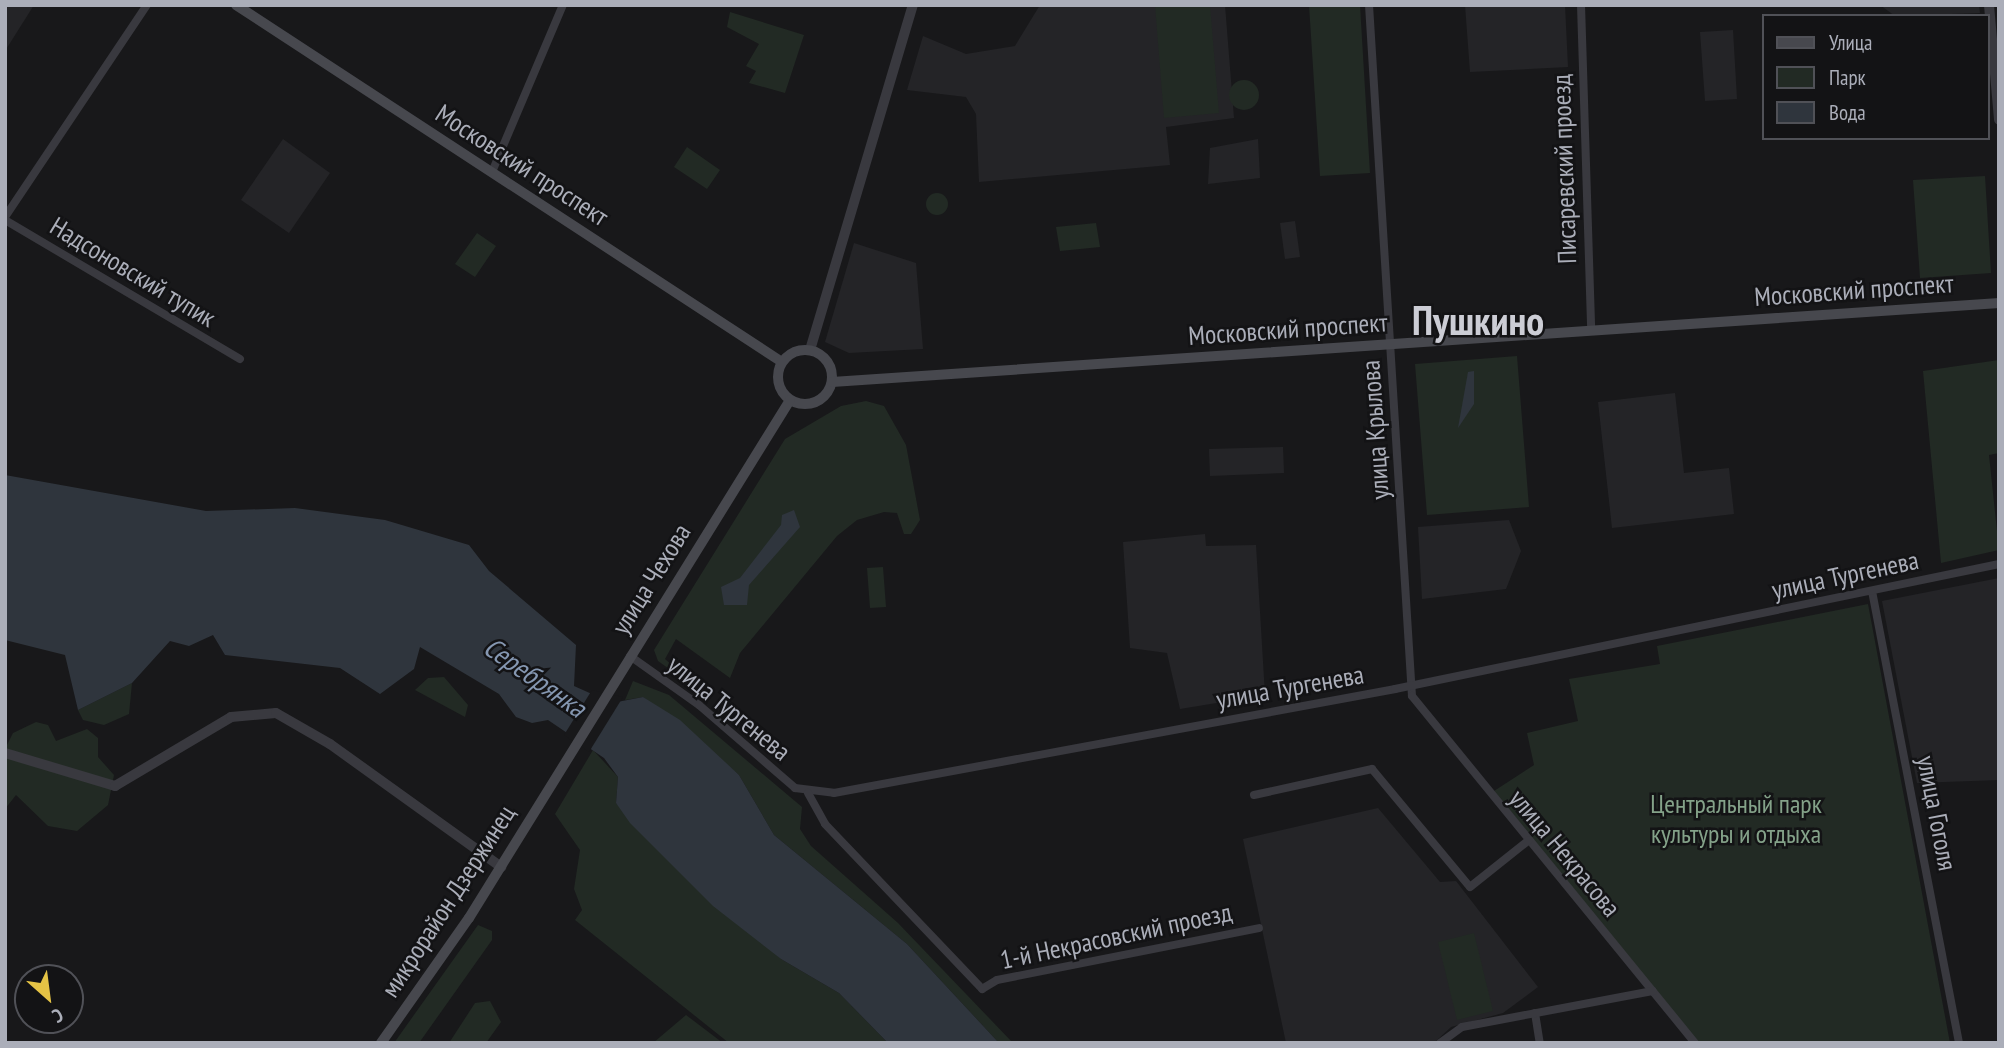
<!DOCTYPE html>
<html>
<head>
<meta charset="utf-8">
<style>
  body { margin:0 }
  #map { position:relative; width:2004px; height:1048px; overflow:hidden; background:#18181a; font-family:"PT Sans Narrow",sans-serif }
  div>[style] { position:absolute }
  .built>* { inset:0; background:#242427 }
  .green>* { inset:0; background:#222a24 }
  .round { border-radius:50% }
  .water>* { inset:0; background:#2f353d }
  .pier>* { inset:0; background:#18181a }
  .minor>* { height:8px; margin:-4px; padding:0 4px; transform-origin:4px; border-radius:4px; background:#39393f }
  .tertiary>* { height:10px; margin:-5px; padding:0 5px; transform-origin:5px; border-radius:5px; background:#39393f }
  .secondary>* { height:10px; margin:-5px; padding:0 5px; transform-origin:5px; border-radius:5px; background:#47484e }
  .secondary>.ring { margin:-5px; padding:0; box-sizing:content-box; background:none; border:10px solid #47484e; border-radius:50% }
  span { translate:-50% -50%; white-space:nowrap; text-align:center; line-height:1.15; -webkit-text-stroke:5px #131315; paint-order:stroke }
  .street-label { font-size:26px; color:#abaeb9 }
  .park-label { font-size:26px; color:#84a289 }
  .water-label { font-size:28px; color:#8597b1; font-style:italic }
  .town-label { font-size:40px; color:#cccdd5; font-weight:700 }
  .frame { position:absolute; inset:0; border:7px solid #abaeb9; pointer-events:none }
  .legend { position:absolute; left:1762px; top:14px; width:228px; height:126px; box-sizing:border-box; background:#131315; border:2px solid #505157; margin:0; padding:9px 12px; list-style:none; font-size:21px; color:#abaeb9 }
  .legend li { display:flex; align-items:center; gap:14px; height:35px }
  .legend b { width:35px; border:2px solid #505157 }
  .north { position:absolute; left:14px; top:964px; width:70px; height:70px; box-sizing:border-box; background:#131315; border:2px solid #505157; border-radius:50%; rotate:152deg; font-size:19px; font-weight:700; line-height:28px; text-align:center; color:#abaeb9 }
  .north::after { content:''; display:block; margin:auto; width:24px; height:32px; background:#e5c345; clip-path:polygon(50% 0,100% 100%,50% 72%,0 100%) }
</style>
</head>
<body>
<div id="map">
  <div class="built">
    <div style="clip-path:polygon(5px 5px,34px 5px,5px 51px)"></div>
    <div style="clip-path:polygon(1040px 5px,1225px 5px,1234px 118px,1166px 127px,1170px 165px,979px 182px,976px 114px,966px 97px,907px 90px,923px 36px,966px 54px,1015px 46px)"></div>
    <div style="clip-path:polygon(1465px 5px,1565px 5px,1568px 67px,1470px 72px)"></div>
    <div style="clip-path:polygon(1880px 5px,1979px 5px,1980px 13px,1895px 16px)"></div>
    <div style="clip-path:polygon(1733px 30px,1737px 99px,1705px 101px,1700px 32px)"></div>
    <div style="clip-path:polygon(283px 139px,330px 173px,289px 233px,241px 200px)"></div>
    <div style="clip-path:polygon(1258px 139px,1260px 178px,1208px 184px,1210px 148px)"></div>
    <div style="clip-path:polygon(1295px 221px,1300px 257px,1285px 259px,1280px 223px)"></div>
    <div style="clip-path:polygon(854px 243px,916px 263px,923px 349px,849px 353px,825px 342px)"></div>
    <div style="clip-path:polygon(1675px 393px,1684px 473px,1729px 468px,1734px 514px,1612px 528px,1598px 402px)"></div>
    <div style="clip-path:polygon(1283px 447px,1284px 473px,1210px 476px,1209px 449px)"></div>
    <div style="clip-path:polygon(1509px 520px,1521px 551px,1506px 589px,1422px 599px,1418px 527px)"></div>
    <div style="clip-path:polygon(1205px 534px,1206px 546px,1256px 545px,1265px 695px,1180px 709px,1167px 653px,1130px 648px,1123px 542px)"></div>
    <div style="clip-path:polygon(1999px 578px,1999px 780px,1917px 783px,1882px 601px)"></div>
    <div style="clip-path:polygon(1378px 808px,1440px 882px,1456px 881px,1538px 987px,1503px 1013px,1451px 1027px,1434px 1043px,1286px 1043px,1243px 839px)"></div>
  </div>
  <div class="green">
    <div style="clip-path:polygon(1155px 5px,1210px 5px,1219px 113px,1164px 118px)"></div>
    <div style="clip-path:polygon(1309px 5px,1360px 5px,1370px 173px,1320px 176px)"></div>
    <div style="clip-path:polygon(730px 12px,804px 35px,785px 93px,749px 83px,756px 71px,746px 66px,759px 44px,727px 27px)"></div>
    <div class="round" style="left:1229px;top:80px;width:30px;height:30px"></div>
    <div style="clip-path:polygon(687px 147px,720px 170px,707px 189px,674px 167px)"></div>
    <div style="clip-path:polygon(1985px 176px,1991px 273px,1920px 278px,1913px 180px)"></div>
    <div class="round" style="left:926px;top:193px;width:22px;height:22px"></div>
    <div style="clip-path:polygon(1096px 223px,1100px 247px,1060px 251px,1056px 227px)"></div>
    <div style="clip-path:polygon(477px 233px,496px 246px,475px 277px,455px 264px)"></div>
    <div style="clip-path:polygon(1517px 356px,1529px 507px,1427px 515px,1415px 364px)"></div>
    <div style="clip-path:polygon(1999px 360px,1999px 453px,1989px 455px,1999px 550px,1941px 563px,1923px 371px)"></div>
    <div style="clip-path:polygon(866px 401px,884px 406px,906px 445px,920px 520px,911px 534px,904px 534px,897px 513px,884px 512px,857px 520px,837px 536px,740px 653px,730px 678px,676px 639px,665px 659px,703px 693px,658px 661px,654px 650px,785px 439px,841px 406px)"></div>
    <div style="clip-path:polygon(883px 567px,886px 607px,870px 608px,867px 568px)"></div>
    <div style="clip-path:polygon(1868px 604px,1950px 1043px,1699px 1043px,1494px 791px,1534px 765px,1527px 733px,1578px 721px,1569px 679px,1660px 664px,1657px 646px)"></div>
    <div style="clip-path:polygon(444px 677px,468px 705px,465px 717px,415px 690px,428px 678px)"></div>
    <div style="clip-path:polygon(633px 681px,669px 695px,802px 807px,800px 829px,811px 846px,898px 923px,1013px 1043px,999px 1043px,907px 944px,774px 835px,739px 775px,643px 697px,625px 700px)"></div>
    <div style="clip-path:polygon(132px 683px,129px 714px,104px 725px,83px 720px,78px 710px)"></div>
    <div style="clip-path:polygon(36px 722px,48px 725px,56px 741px,87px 729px,98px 738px,98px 757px,114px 775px,108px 805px,77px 831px,48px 826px,16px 795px,5px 809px,5px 749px,13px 733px)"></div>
    <div style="clip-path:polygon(593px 750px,618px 777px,616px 803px,781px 959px,839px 993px,888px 1043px,729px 1043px,575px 920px,582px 910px,574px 889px,580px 850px,555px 814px)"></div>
    <div style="clip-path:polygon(478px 925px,492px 931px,492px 940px,419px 1043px,394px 1043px)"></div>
    <div style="clip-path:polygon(1474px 933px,1493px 1011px,1457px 1020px,1438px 942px)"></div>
    <div style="clip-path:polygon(490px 1001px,501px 1022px,486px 1043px,449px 1043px,475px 1003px)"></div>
    <div style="clip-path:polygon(686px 1015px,723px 1043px,653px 1043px)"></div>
  </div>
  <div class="water">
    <div style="clip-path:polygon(1474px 371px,1474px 404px,1458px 428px,1468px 372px)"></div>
    <div style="clip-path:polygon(5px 475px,206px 511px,295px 508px,385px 520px,469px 545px,489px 571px,576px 645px,574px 686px,612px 703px,643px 697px,680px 720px,739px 775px,774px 835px,907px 944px,999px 1043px,888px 1043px,839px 993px,781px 959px,713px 906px,630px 823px,616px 803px,618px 777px,604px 758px,548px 720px,532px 723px,516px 717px,499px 694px,420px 647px,414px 669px,380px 694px,340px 668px,225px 655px,213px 635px,189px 646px,170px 641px,132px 683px,78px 710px,65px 655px,5px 640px)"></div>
    <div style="clip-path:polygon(794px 510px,800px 527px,749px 585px,747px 605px,724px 605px,721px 587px,740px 578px,781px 525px,782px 515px)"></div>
  </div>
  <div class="pier">
    <div style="clip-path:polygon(592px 690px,623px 697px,589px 752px,564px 735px)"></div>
  </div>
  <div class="minor">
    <div style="left:1369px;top:5px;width:692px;rotate:86.44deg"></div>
    <div style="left:1412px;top:696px;width:448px;rotate:50.8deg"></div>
    <div style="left:1581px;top:5px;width:326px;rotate:88.2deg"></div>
    <div style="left:492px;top:172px;width:181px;rotate:-67deg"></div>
    <div style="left:5px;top:217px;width:255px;rotate:-56.2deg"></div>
    <div style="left:5px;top:220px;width:273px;rotate:30.6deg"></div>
    <div style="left:1872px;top:591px;width:460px;rotate:79.1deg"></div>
    <div style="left:630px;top:656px;width:85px;rotate:35.4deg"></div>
    <div style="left:699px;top:705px;width:127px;rotate:40.8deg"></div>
    <div style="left:795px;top:788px;width:39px;rotate:7deg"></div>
    <div style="left:834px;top:793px;width:571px;rotate:-10.5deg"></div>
    <div style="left:1395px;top:689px;width:617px;rotate:-11.69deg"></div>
    <div style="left:808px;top:793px;width:35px;rotate:61deg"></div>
    <div style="left:825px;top:824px;width:228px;rotate:46.4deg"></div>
    <div style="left:982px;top:989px;width:17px;rotate:-31deg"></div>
    <div style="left:997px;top:980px;width:267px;rotate:-11.2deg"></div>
    <div style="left:1254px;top:795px;width:121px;rotate:-12.4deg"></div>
    <div style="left:1372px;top:769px;width:153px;rotate:50.3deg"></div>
    <div style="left:1470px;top:887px;width:75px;rotate:-38.5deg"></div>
    <div style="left:1535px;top:1013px;width:30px;rotate:81deg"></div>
    <div style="left:1440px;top:1043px;width:27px;rotate:-36deg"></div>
    <div style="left:1462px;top:1027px;width:194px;rotate:-10.7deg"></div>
  </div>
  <div class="tertiary">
    <div style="left:1989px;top:5px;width:115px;rotate:85deg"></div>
    <div style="left:810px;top:350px;width:360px;rotate:-73.4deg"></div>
    <div style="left:5px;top:753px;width:115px;rotate:16.7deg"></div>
    <div style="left:115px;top:786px;width:135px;rotate:-30.7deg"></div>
    <div style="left:231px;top:717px;width:45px;rotate:-5.1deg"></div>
    <div style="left:276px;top:713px;width:62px;rotate:29.9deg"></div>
    <div style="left:330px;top:744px;width:211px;rotate:35.7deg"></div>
  </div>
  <div class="secondary">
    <div style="left:236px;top:5px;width:652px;rotate:33.18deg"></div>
    <div class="ring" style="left:778px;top:350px;width:44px;height:44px"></div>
    <div style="left:832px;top:382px;width:1170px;rotate:-3.87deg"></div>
    <div style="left:381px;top:1043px;width:153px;rotate:-54.9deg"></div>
    <div style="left:469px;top:918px;width:609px;rotate:-58.21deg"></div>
  </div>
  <div class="street-label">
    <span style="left:522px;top:165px;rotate:33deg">Московский проспект</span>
    <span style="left:1564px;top:169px;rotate:-92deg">Писаревский проезд</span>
    <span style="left:133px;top:272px;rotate:31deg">Надсоновский тупик</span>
    <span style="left:1854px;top:290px;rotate:-4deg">Московский проспект</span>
    <span style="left:1288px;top:329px;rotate:-4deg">Московский проспект</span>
    <span style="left:1375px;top:430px;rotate:-94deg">улица Крылова</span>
    <span style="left:1845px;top:575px;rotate:-12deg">улица Тургенева</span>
    <span style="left:651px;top:579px;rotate:-58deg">улица Чехова</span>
    <span style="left:1290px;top:687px;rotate:-10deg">улица Тургенева</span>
    <span style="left:729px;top:708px;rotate:39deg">улица Тургенева</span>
    <span style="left:1937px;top:813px;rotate:79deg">улица Гоголя</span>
    <span style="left:1565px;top:853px;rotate:50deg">улица Некрасова</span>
    <span style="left:448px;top:901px;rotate:-57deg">микрорайон Дзержинец</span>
    <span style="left:1116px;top:936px;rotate:-12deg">1-й Некрасовский проезд</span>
  </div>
  <div class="park-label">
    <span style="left:1736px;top:819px">Центральный парк<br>культуры и отдыха</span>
  </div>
  <div class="water-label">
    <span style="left:535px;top:677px;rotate:35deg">Серебрянка</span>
  </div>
  <div class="town-label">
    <span style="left:1478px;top:320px">Пушкино</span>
  </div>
  <div class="frame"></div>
  <ul class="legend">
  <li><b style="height:9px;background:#47484e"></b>Улица</li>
  <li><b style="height:19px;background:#222a24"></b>Парк</li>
  <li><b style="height:19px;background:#2f353d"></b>Вода</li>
  </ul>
  <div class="north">С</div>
</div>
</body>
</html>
